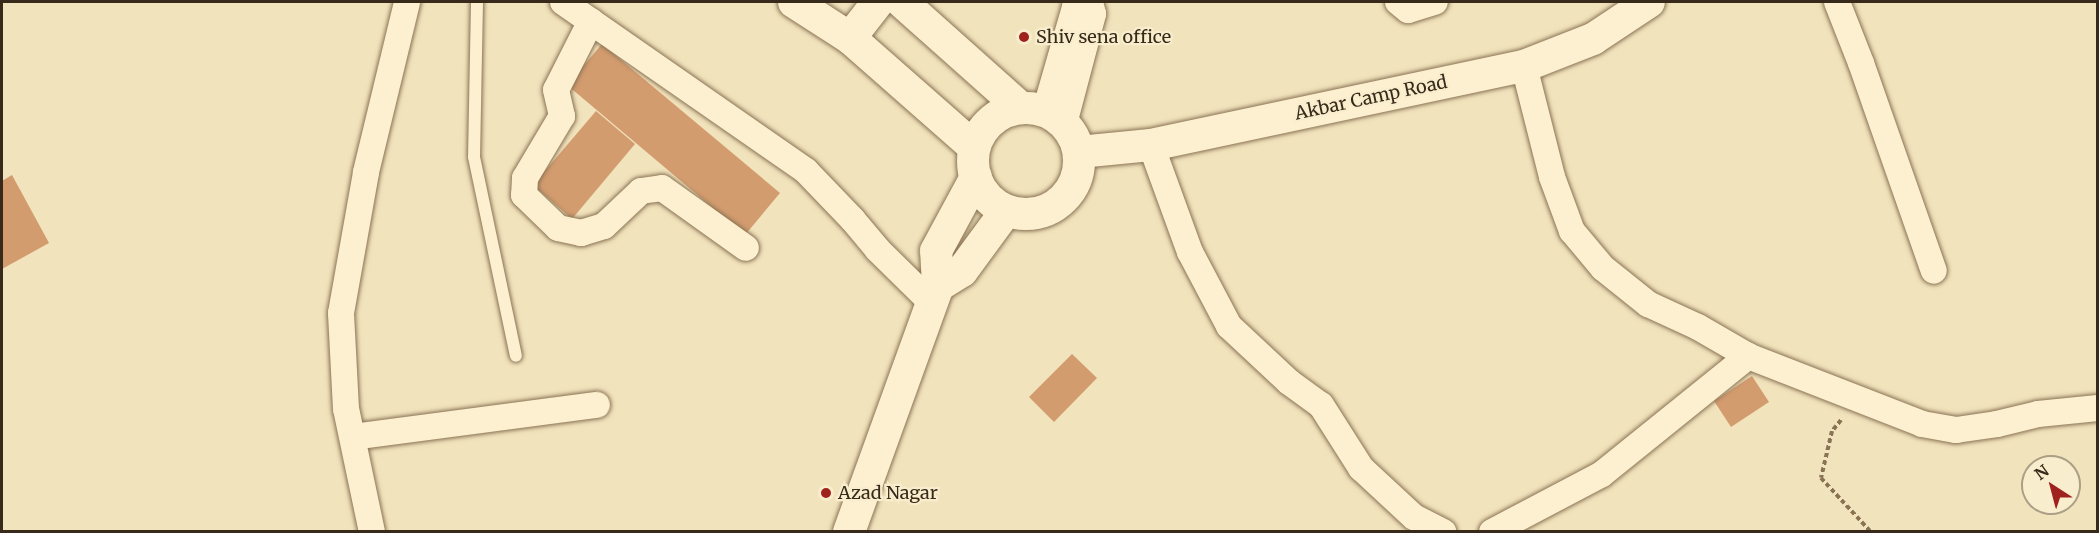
<!DOCTYPE html>
<html>
<head>
<meta charset="utf-8">
<style>
  body { margin:0 }
  #map { position:relative; width:2099px; height:533px; overflow:hidden; background:#f1e3bc; font-family:Merriweather,serif }
  div>[style] { position:absolute }
  .building>* { inset:0; background:#d39c6f }
  .path>* { height:4px; margin-top:-2px; transform-origin:0; background:repeating-linear-gradient(90deg,#8a7354 0 4.5px,transparent 0 7.5px) }
  .roads { filter:drop-shadow(0 0 2px #8a7354) drop-shadow(0 0 2px #8a7354) }
  .service>* { height:12px; margin:-6px; padding:0 6px; transform-origin:6px; border-radius:6px; background:#fcf0d0 }
  .minor>* { height:26px; margin:-13px; padding:0 13px; transform-origin:13px; border-radius:13px; background:#fcf0d0 }
  .tertiary>* { height:32px; margin:-16px; padding:0 16px; transform-origin:16px; border-radius:16px; background:#fcf0d0 }
  .tertiary>.ring { margin:-16px; padding:0; box-sizing:content-box; background:none; border:32px solid #fcf0d0; border-radius:50% }
  .dots>* { width:16px; height:16px; translate:-50% -50%; box-sizing:border-box; border:3px solid #f8edcc; border-radius:50% }
  span { translate:-50% -50%; white-space:nowrap; text-align:center; line-height:1.15; -webkit-text-stroke:4.5px #f8edcc; paint-order:stroke }
  .poi-label { font-size:18px; color:#382a1a }
  .left { translate:0 -50%; text-align:left }
  .street-label { font-size:18px; color:#382a1a }
  .frame { position:absolute; inset:0; border:3px solid #382a1a; pointer-events:none }
  .north { position:absolute; left:2021px; top:455px; width:60px; height:60px; box-sizing:border-box; background:#f8edcc; border:2px solid #ab9f85; border-radius:50%; rotate:324deg; font-size:16px; font-weight:700; line-height:24px; text-align:center; color:#382a1a }
  .north::after { content:''; display:block; margin:auto; width:21px; height:27px; background:#9f221f; clip-path:polygon(50% 0,100% 100%,50% 72%,0 100%) }
</style>
</head>
<body>
<div id="map">
  <div class="building">
    <div style="clip-path:polygon(602px 44px,780px 193px,745px 235px,567px 85px)"></div>
    <div style="clip-path:polygon(596px 111px,635px 144px,572px 219px,533px 185px)"></div>
    <div style="clip-path:polygon(12px 175px,49px 243px,2px 269px,2px 181px)"></div>
    <div style="clip-path:polygon(1072px 354px,1097px 378px,1054px 422px,1029px 397px)"></div>
    <div style="clip-path:polygon(1752px 376px,1769px 402px,1731px 427px,1714px 401px)"></div>
  </div>
  <div class="path">
    <div style="left:1841px;top:420px;width:14px;rotate:129deg"></div>
    <div style="left:1832px;top:431px;width:48px;rotate:103.2deg"></div>
    <div style="left:1821px;top:478px;width:74px;rotate:47.2deg"></div>
  </div>
  <div class="roads">
    <div class="service">
      <div style="left:477px;top:2px;width:155px;rotate:91.1deg"></div>
      <div style="left:474px;top:157px;width:203px;rotate:78.1deg"></div>
    </div>
    <div class="minor">
      <div style="left:563px;top:2px;width:296px;rotate:34.8deg"></div>
      <div style="left:806px;top:171px;width:68px;rotate:46.2deg"></div>
      <div style="left:853px;top:220px;width:38px;rotate:50deg"></div>
      <div style="left:877px;top:249px;width:77px;rotate:44.5deg"></div>
      <div style="left:1398px;top:2px;width:13px;rotate:39deg"></div>
      <div style="left:1408px;top:10px;width:28px;rotate:-17deg"></div>
      <div style="left:1837px;top:2px;width:66px;rotate:68.5deg"></div>
      <div style="left:1861px;top:63px;width:220px;rotate:70.7deg"></div>
      <div style="left:591px;top:21px;width:77px;rotate:116.9deg"></div>
      <div style="left:556px;top:90px;width:27px;rotate:77deg"></div>
      <div style="left:562px;top:116px;width:72px;rotate:120.8deg"></div>
      <div style="left:525px;top:178px;width:17px;rotate:93deg"></div>
      <div style="left:524px;top:195px;width:47px;rotate:44.1deg"></div>
      <div style="left:558px;top:228px;width:24px;rotate:12deg"></div>
      <div style="left:581px;top:233px;width:24px;rotate:-17deg"></div>
      <div style="left:604px;top:226px;width:51px;rotate:-43.4deg"></div>
      <div style="left:641px;top:191px;width:21px;rotate:-8deg"></div>
      <div style="left:662px;top:188px;width:103px;rotate:35.5deg"></div>
      <div style="left:1524px;top:66px;width:114px;rotate:75.8deg"></div>
      <div style="left:1552px;top:177px;width:58px;rotate:69.7deg"></div>
      <div style="left:1572px;top:231px;width:48px;rotate:50deg"></div>
      <div style="left:1603px;top:268px;width:58px;rotate:38.7deg"></div>
      <div style="left:1648px;top:304px;width:55px;rotate:24.7deg"></div>
      <div style="left:1698px;top:327px;width:58px;rotate:30.1deg"></div>
      <div style="left:1748px;top:356px;width:187px;rotate:21.3deg"></div>
      <div style="left:1922px;top:424px;width:35px;rotate:10deg"></div>
      <div style="left:1956px;top:430px;width:41px;rotate:-8.3deg"></div>
      <div style="left:1997px;top:424px;width:42px;rotate:-13.7deg"></div>
      <div style="left:2038px;top:414px;width:60px;rotate:-5.7deg"></div>
      <div style="left:1045px;top:111px;width:108px;rotate:-73.9deg"></div>
      <div style="left:1075px;top:7px;width:8px;rotate:-40deg"></div>
      <div style="left:1064px;top:124px;width:114px;rotate:-75.2deg"></div>
      <div style="left:1093px;top:14px;width:12px;rotate:-104deg"></div>
      <div style="left:1151px;top:145px;width:114px;rotate:70deg"></div>
      <div style="left:1190px;top:252px;width:84px;rotate:62.2deg"></div>
      <div style="left:1229px;top:326px;width:82px;rotate:43deg"></div>
      <div style="left:1289px;top:382px;width:39px;rotate:36deg"></div>
      <div style="left:1321px;top:405px;width:75px;rotate:57.6deg"></div>
      <div style="left:1361px;top:468px;width:72px;rotate:42.8deg"></div>
      <div style="left:1414px;top:517px;width:33px;rotate:27deg"></div>
      <div style="left:353px;top:437px;width:246px;rotate:-7.5deg"></div>
      <div style="left:372px;top:532px;width:126px;rotate:-101.9deg"></div>
      <div style="left:346px;top:409px;width:96px;rotate:-93deg"></div>
      <div style="left:341px;top:313px;width:143px;rotate:-79.9deg"></div>
      <div style="left:366px;top:172px;width:175px;rotate:-76.4deg"></div>
      <div style="left:1492px;top:532px;width:124px;rotate:-27.8deg"></div>
      <div style="left:1602px;top:474px;width:188px;rotate:-38.9deg"></div>
    </div>
    <div class="tertiary">
      <div style="left:794px;top:2px;width:67px;rotate:32.7deg"></div>
      <div style="left:850px;top:38px;width:165px;rotate:41.3deg"></div>
      <div style="left:902px;top:2px;width:158px;rotate:41.7deg"></div>
      <div style="left:850px;top:38px;width:46px;rotate:-52.1deg"></div>
      <div class="ring" style="left:973px;top:108px;width:74px;height:74px"></div>
      <div style="left:1079px;top:152px;width:72px;rotate:-5.6deg"></div>
      <div style="left:1151px;top:145px;width:381px;rotate:-12deg"></div>
      <div style="left:1524px;top:66px;width:74px;rotate:-21.4deg"></div>
      <div style="left:1593px;top:39px;width:67px;rotate:-33.5deg"></div>
      <div style="left:938px;top:286px;width:28px;rotate:-32deg"></div>
      <div style="left:962px;top:271px;width:74px;rotate:-53.7deg"></div>
      <div style="left:849px;top:532px;width:262px;rotate:-70.1deg"></div>
      <div style="left:938px;top:286px;width:35px;rotate:-93deg"></div>
      <div style="left:936px;top:251px;width:84px;rotate:-61.6deg"></div>
    </div>
  </div>
  <div class="dots">
    <div style="left:1024px;top:37px;background:#9f221f"></div>
    <div style="left:826px;top:493px;background:#9f221f"></div>
  </div>
  <div class="poi-label">
    <span class="left" style="left:1036px;top:37px">Shiv sena office</span>
    <span class="left" style="left:838px;top:493px">Azad Nagar</span>
  </div>
  <div class="street-label">
    <span style="left:1371px;top:98px;rotate:-12deg">Akbar Camp Road</span>
  </div>
  <div class="frame"></div>
  <div class="north">N</div>
</div>
</body>
</html>
